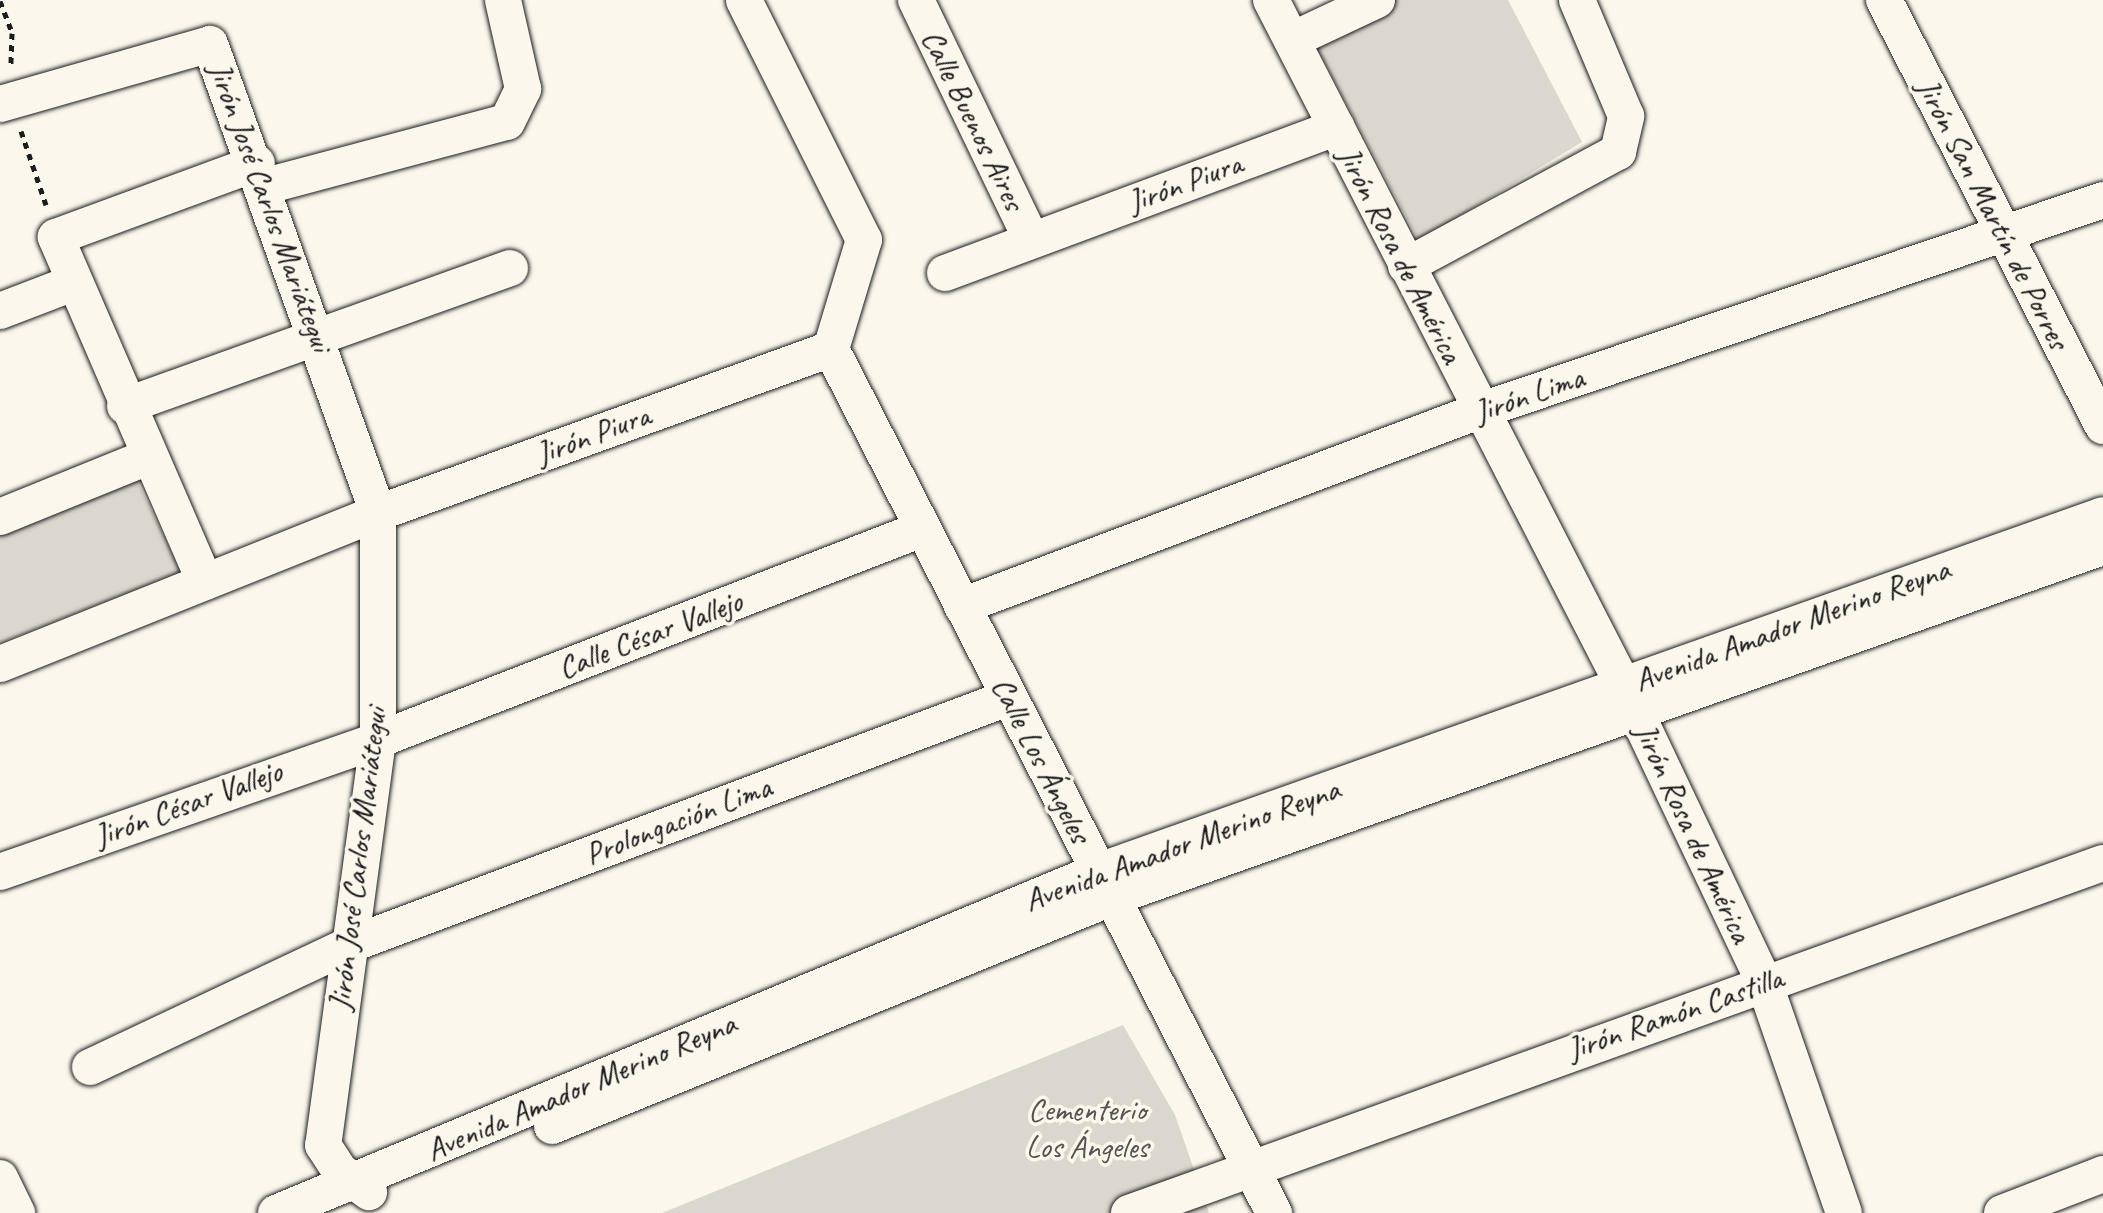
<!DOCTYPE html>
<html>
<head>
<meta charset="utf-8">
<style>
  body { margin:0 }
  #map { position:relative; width:2103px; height:1213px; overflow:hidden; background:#fbf7ec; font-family:Caveat,sans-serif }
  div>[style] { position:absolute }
  .green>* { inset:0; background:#dad7ce }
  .path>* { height:5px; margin-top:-2.5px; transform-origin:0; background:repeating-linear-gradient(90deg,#1c1c1c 0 6px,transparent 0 12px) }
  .roads { filter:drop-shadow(0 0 2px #1c1c1c) drop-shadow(0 0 2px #1c1c1c) }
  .minor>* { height:36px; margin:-18px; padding:0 18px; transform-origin:18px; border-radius:18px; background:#fbf7ec }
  span { translate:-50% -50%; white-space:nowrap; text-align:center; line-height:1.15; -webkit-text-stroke:7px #fbf7ec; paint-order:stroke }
  .street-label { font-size:32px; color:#1c1c1c }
  .park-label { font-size:32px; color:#555451 }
</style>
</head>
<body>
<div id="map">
  <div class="green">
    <div style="clip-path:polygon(1391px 0,1508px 0,1582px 142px,1419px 241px,1312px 38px)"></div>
    <div style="clip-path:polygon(135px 476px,181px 572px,0 643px,0 532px)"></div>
    <div style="clip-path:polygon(1123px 1025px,1175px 1115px,1209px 1213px,662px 1213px)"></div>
  </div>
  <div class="path">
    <div style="left:0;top:1px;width:34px;rotate:69deg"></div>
    <div style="left:12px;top:33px;width:34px;rotate:92deg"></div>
    <div style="left:21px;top:131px;width:78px;rotate:71.3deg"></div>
  </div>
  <div class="roads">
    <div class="minor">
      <div style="left:916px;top:0;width:265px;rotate:64.3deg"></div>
      <div style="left:1271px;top:0;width:770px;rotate:62.8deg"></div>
      <div style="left:1623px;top:685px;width:329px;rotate:64.6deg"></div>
      <div style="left:1764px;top:982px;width:244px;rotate:70.9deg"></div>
      <div style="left:1884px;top:0;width:479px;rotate:62.8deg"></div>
      <div style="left:1292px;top:40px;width:94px;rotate:-25.2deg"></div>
      <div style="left:0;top:104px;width:218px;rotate:-15.9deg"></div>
      <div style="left:210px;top:44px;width:498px;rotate:70.3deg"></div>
      <div style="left:378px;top:513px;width:227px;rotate:90deg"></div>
      <div style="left:378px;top:740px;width:409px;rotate:97.7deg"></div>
      <div style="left:323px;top:1145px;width:31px;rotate:57deg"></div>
      <div style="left:340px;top:1171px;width:36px;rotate:36deg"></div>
      <div style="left:266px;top:186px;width:249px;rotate:-14.9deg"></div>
      <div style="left:507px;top:122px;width:37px;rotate:-64deg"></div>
      <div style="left:523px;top:89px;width:91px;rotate:-102.7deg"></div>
      <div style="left:1406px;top:266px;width:241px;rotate:-28.3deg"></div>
      <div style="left:1618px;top:152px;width:37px;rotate:-77deg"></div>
      <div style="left:1626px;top:116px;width:126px;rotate:-112.9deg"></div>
      <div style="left:945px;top:273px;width:418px;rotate:-20.4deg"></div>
      <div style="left:0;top:311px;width:78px;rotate:-21deg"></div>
      <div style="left:831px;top:349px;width:971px;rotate:62.85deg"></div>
      <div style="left:125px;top:406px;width:409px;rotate:-19.7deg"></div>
      <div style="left:0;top:517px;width:160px;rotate:-22.1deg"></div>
      <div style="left:205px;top:582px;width:376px;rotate:-113.4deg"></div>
      <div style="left:56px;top:237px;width:214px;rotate:-20.2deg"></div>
      <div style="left:962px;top:606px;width:553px;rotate:-20.67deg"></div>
      <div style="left:1479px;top:411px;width:659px;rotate:-18.68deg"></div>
      <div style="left:0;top:664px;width:407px;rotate:-21.8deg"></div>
      <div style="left:378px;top:513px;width:482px;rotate:-19.9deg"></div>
      <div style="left:831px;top:349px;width:114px;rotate:-73.2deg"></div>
      <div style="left:864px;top:240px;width:268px;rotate:-116.6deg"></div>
      <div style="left:0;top:872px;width:400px;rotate:-19.2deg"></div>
      <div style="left:378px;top:740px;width:583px;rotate:-21.2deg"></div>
      <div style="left:90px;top:1067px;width:286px;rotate:-25.2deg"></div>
      <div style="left:349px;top:945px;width:704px;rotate:-20.55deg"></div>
      <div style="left:552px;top:1126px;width:604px;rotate:-22.19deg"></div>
      <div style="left:1111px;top:898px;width:1052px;rotate:-19.49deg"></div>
      <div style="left:0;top:1178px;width:39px;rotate:64deg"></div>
      <div style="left:276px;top:1213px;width:891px;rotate:-22.57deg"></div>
      <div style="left:1099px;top:871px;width:1065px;rotate:-19.52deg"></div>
      <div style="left:1129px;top:1213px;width:1035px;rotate:-19.77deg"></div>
      <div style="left:2002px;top:1213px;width:108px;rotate:-21.1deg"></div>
    </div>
  </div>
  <div class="street-label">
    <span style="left:973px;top:120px;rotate:64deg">Calle Buenos Aires</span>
    <span style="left:1185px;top:183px;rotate:-20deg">Jirón Piura</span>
    <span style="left:270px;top:207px;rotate:70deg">Jirón José Carlos Mariátegui</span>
    <span style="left:1993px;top:214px;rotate:63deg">Jirón San Martín de Porres</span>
    <span style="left:1400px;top:255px;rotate:63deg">Jirón Rosa de América</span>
    <span style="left:1529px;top:395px;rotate:-19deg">Jirón Lima</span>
    <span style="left:593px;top:435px;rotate:-20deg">Jirón Piura</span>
    <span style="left:1792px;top:625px;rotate:-20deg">Avenida Amador Merino Reyna</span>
    <span style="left:650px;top:635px;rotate:-21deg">Calle César Vallejo</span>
    <span style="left:1041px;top:760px;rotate:63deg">Calle Los Ángeles</span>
    <span style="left:188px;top:804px;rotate:-20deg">Jirón César Vallejo</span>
    <span style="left:678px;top:821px;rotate:-21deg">Prolongación Lima</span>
    <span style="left:1693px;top:833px;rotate:65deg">Jirón Rosa de América</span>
    <span style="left:1182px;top:845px;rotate:-20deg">Avenida Amador Merino Reyna</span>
    <span style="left:358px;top:859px;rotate:-83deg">Jirón José Carlos Mariátegui</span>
    <span style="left:1675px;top:1014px;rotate:-19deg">Jirón Ramón Castilla</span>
    <span style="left:581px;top:1087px;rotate:-23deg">Avenida Amador Merino Reyna</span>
  </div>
  <div class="park-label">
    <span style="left:1087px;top:1129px">Cementerio<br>Los Ángeles</span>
  </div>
</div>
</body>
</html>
